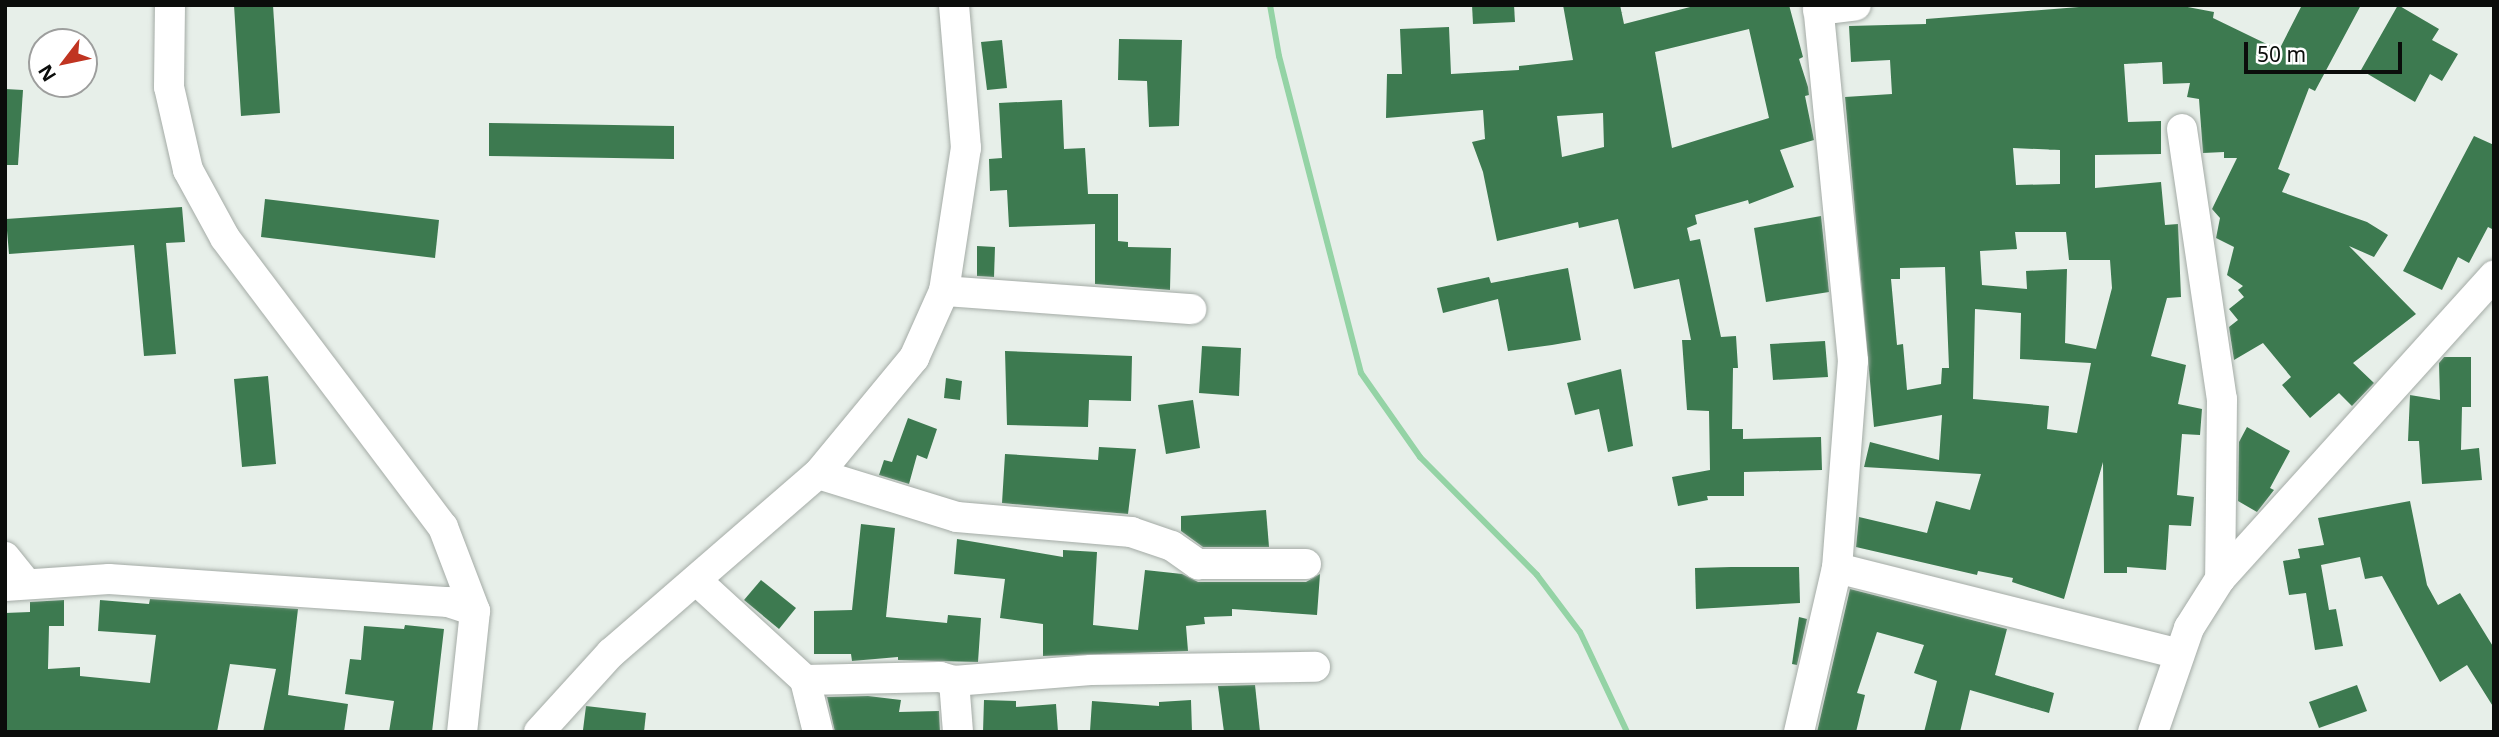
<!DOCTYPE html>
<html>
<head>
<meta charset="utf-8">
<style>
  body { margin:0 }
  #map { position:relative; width:2499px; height:737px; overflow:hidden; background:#e7efe9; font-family:"Noto Sans",sans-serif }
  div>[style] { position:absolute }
  .stream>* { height:6px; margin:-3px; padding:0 3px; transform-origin:3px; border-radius:3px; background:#94d3a5 }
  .building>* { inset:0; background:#3d7a50 }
  .roads { filter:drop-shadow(0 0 2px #a4aba6) drop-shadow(0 0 2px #a4aba6) }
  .minor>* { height:30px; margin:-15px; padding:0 15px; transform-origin:15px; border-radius:15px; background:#fff }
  span { translate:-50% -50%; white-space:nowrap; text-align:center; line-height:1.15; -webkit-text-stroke:7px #fff; paint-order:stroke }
  .frame { position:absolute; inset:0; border:7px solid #0b0d0b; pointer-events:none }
  .north { position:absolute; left:28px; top:28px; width:70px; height:70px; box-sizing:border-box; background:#fff; border:2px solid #9d9e9d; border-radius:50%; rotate:238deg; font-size:19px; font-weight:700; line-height:28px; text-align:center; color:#0b0d0b }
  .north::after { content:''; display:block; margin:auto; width:24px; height:32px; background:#c03421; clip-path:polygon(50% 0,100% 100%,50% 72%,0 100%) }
  .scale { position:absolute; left:2244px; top:42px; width:158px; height:32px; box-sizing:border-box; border:4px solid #0b0d0b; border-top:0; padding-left:9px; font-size:21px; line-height:24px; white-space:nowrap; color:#0b0d0b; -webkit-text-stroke:5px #fff; paint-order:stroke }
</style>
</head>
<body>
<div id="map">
  <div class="stream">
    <div style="left:1270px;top:5px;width:52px;rotate:80deg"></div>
    <div style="left:1279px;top:56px;width:327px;rotate:75.5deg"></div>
    <div style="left:1361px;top:373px;width:103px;rotate:54.9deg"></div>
    <div style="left:1420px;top:457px;width:166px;rotate:45.2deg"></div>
    <div style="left:1537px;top:575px;width:71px;rotate:53deg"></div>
    <div style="left:1580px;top:632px;width:110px;rotate:64.8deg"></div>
  </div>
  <div class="building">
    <div style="clip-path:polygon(234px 5px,273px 5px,280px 113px,241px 116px)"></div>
    <div style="clip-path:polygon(1472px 5px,1514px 5px,1515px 22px,1473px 24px)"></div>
    <div style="clip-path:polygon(evenodd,1563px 5px,1620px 5px,1624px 24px,1698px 5px,1789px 5px,1803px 57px,1799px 59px,1808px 87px,1809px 95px,1805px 96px,1814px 140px,1780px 150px,1794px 187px,1749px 204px,1748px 200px,1695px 215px,1697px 224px,1687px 228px,1690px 241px,1700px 239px,1721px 337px,1736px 336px,1738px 368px,1733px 368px,1732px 429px,1743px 429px,1743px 439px,1821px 437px,1822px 470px,1744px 472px,1744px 496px,1707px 496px,1708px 500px,1678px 506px,1672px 477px,1710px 470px,1709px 411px,1687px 410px,1682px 340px,1691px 340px,1679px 279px,1634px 289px,1618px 219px,1579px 228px,1578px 222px,1497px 241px,1483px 172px,1472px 142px,1485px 139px,1483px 110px,1386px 118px,1387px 74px,1402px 74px,1400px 29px,1449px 27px,1451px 74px,1519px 70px,1519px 66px,1573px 60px,1563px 5px,1749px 29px,1769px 118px,1672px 148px,1655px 52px,1749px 29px,1563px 5px,1603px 113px,1604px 147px,1562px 157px,1557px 116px,1603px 113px)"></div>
    <div style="clip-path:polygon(evenodd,2177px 5px,2214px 12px,2213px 18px,2279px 50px,2302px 5px,2361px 5px,2315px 91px,2309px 88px,2278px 169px,2290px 174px,2282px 192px,2367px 222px,2388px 235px,2374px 257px,2349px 246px,2416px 314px,2353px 363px,2374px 383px,2352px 406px,2339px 393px,2310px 418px,2282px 385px,2291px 377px,2263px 343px,2234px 360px,2229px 327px,2238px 320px,2229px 309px,2244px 297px,2238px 290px,2243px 286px,2227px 275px,2234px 247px,2216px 238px,2220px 218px,2212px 209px,2237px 158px,2224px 158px,2224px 152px,2203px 153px,2199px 99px,2187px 97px,2190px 83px,2163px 84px,2162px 62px,2124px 64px,2128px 122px,2161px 121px,2161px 154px,2095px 155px,2095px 188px,2161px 182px,2165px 225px,2178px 224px,2181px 297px,2167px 298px,2151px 356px,2186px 365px,2178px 404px,2202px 409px,2200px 435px,2182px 434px,2177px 495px,2194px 497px,2191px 526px,2169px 525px,2166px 570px,2127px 567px,2127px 573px,2104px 573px,2103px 462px,2064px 599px,2012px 582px,2013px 578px,1978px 571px,1977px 575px,1856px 547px,1859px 517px,1927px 533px,1936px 501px,1970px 510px,1981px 474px,1864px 467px,1870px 442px,1939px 460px,1942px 415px,1874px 427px,1845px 97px,1892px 94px,1890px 60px,1851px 62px,1849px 26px,1926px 24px,1926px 19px,2079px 7px,2177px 5px,2013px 148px,2060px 150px,2060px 184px,2016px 185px,2013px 148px,2177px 5px,2015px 232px,2066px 232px,2069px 260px,2110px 260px,2112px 288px,2096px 349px,2065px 343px,2067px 269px,2026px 271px,2027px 289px,1982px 285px,1980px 251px,2017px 249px,2015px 232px,2177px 5px,1945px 267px,1949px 368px,1942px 368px,1941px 384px,1907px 390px,1903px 344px,1897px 345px,1891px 279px,1900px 279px,1900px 268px,1945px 267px,2177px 5px,1975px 309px,2021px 313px,2020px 359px,2091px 363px,2077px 433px,2047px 429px,2049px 406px,1973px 399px,1975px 309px)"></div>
    <div style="clip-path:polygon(2398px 5px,2439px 29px,2432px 40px,2458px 54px,2442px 81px,2430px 74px,2415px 102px,2361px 70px)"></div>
    <div style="clip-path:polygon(1119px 39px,1182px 40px,1179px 126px,1149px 127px,1147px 81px,1118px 80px)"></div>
    <div style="clip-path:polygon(1002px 40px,1007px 88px,987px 90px,981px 42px)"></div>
    <div style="clip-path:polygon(5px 89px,23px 90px,18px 165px,5px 165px)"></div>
    <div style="clip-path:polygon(1062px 100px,1064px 149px,1085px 148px,1088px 194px,1118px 194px,1118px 241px,1128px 242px,1128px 247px,1171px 248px,1170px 290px,1095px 284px,1095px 224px,1009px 227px,1007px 190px,990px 191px,989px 159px,1002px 158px,999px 103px)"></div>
    <div style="clip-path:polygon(489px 123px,674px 126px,674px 159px,489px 156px)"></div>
    <div style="clip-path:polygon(2474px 136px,2494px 145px,2494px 230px,2488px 227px,2469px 263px,2458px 257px,2442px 290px,2403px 271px)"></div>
    <div style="clip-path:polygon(265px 199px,439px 220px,435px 258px,261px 237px)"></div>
    <div style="clip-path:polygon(182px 207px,185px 242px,166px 243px,176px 354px,144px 356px,134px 245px,9px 254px,6px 219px)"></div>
    <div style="clip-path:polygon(1821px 216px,1829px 292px,1766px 302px,1754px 228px)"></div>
    <div style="clip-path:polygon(977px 246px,995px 247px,994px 277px,977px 276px)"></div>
    <div style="clip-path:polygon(1568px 268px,1581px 340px,1552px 345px,1508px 351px,1498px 299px,1443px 313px,1437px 288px,1489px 277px,1491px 283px)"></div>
    <div style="clip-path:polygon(1825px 341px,1828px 377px,1773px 380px,1770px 344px)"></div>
    <div style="clip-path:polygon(1202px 346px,1241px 348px,1239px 396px,1199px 393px)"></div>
    <div style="clip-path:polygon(1005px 351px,1132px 356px,1131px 401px,1089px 400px,1088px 427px,1007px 425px)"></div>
    <div style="clip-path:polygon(2444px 357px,2471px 357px,2471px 407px,2462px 407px,2461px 450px,2479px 448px,2482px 480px,2422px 484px,2419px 441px,2408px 441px,2410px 395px,2440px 400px,2439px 363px)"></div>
    <div style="clip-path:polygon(1621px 369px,1633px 446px,1608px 452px,1599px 409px,1575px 415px,1567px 383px)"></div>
    <div style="clip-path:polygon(268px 376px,276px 464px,242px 467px,234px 379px)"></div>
    <div style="clip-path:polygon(946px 378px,962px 381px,960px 400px,944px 398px)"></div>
    <div style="clip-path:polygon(1193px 400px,1200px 448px,1166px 454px,1158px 405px)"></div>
    <div style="clip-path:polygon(908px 418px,937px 429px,927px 459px,917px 455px,909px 484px,879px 475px,884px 460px,892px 462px)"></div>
    <div style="clip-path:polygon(2247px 427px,2290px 451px,2270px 488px,2274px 490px,2257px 512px,2238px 501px,2239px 442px)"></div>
    <div style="clip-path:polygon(1099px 447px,1136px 449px,1128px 514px,1002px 503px,1005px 454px,1098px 460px)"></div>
    <div style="clip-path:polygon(2410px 501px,2427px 585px,2438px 605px,2460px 593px,2494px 648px,2494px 708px,2467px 665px,2440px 682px,2382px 576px,2365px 579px,2360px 557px,2321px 565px,2329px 610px,2336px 609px,2343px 646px,2315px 650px,2306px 593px,2289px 595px,2283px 561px,2300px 558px,2298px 549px,2324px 545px,2318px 518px)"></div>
    <div style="clip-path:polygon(1266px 510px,1269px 547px,1203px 547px,1181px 531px,1181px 516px)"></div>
    <div style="clip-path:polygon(861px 524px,895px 528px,886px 617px,947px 623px,948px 615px,981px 618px,978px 662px,898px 660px,898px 657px,852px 661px,851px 654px,814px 654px,814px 611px,852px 610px)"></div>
    <div style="clip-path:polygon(957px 539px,1063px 557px,1063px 550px,1097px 552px,1093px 625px,1138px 630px,1145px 570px,1182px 574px,1198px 582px,1306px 582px,1320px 574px,1317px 615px,1232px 609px,1232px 616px,1204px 617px,1205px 624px,1186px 626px,1188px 651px,1043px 656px,1043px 624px,1000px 618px,1005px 579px,954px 574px)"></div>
    <div style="clip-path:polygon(1731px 567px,1799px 567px,1800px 603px,1696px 609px,1695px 568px)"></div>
    <div style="clip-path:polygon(761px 580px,796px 608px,779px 629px,744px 600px)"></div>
    <div style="clip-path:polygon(1850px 589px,2007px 629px,1995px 675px,2054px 693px,2049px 713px,1970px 690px,1960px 732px,1924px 732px,1937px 681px,1914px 673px,1924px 645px,1877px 632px,1857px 693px,1865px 695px,1856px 732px,1817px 732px)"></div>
    <div style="clip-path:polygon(150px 599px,298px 609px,288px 695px,348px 704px,344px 732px,263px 732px,276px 669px,230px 664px,217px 732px,5px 732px,5px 613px,30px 612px,30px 602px,64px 600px,64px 626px,49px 626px,48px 669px,80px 667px,80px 676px,150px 683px,156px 635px,98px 631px,100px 600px,149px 604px)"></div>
    <div style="clip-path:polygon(1799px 617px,1807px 619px,1797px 665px,1792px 664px)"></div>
    <div style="clip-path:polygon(405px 625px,444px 629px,432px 732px,389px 732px,394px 701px,345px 694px,350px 659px,361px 660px,364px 626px,404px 629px)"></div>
    <div style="clip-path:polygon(1255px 685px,1260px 732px,1224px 732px,1218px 686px)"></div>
    <div style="clip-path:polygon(2357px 685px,2367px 711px,2319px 728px,2309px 702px)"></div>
    <div style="clip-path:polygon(868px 696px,901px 700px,899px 712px,939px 711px,940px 732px,835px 732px,827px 697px)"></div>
    <div style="clip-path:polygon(984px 700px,1016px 701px,1016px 707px,1056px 704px,1058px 732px,983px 732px)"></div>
    <div style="clip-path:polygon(1191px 700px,1192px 732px,1090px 731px,1092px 701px,1159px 706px,1159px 702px)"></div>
    <div style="clip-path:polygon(586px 706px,646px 713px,644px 732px,583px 730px)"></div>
  </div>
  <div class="roads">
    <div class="minor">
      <div style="left:170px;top:5px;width:82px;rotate:90.7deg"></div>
      <div style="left:169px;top:87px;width:85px;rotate:77.1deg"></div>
      <div style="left:188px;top:170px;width:77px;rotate:61.4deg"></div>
      <div style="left:225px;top:238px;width:362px;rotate:53deg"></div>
      <div style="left:443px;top:527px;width:90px;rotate:69.1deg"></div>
      <div style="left:475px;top:611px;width:122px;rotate:96.1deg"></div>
      <div style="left:1818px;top:10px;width:38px;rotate:-7deg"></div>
      <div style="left:2182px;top:129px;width:273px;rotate:81.6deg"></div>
      <div style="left:2222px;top:399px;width:180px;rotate:90.6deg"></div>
      <div style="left:944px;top:291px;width:248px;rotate:4.2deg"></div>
      <div style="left:818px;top:474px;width:145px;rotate:17.2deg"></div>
      <div style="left:957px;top:517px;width:175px;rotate:4.9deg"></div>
      <div style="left:1131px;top:532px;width:43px;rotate:18.9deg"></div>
      <div style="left:1172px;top:546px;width:32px;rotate:35deg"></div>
      <div style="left:1198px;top:564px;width:108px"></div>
      <div style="left:5px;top:557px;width:32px;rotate:51deg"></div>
      <div style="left:1837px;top:568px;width:353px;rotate:14.1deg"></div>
      <div style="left:696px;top:580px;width:148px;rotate:42.5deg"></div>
      <div style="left:805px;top:680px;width:54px;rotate:76deg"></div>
      <div style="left:5px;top:586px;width:104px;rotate:-3.9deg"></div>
      <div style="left:109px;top:579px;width:340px;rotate:3.9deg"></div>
      <div style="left:448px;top:602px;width:28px;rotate:18deg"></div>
      <div style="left:805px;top:680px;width:135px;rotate:-1.3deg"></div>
      <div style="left:940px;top:677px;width:15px;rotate:16deg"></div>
      <div style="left:954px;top:681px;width:137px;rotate:-4.6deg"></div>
      <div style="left:1091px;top:670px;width:224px;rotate:-0.8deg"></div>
      <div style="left:954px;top:681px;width:51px;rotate:85.5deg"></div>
      <div style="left:539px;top:732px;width:107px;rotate:-47.7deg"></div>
      <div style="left:611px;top:653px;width:274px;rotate:-40.9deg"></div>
      <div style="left:818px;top:474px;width:151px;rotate:-50.4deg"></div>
      <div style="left:914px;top:358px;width:73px;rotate:-65.9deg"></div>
      <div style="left:944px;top:291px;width:145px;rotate:-81.3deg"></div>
      <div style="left:966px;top:148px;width:144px;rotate:-94.8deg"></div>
      <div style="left:1799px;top:732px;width:168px;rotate:-77deg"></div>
      <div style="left:1837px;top:568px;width:208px;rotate:-85.6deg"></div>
      <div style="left:1853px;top:361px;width:358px;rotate:-95.6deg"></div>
      <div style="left:2153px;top:732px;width:110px;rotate:-70.9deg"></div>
      <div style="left:2189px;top:628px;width:58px;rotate:-57.7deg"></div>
      <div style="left:2220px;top:579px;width:409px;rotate:-47.9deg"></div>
    </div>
  </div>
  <div class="frame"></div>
  <div class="north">N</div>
  <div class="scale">50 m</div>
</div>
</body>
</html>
